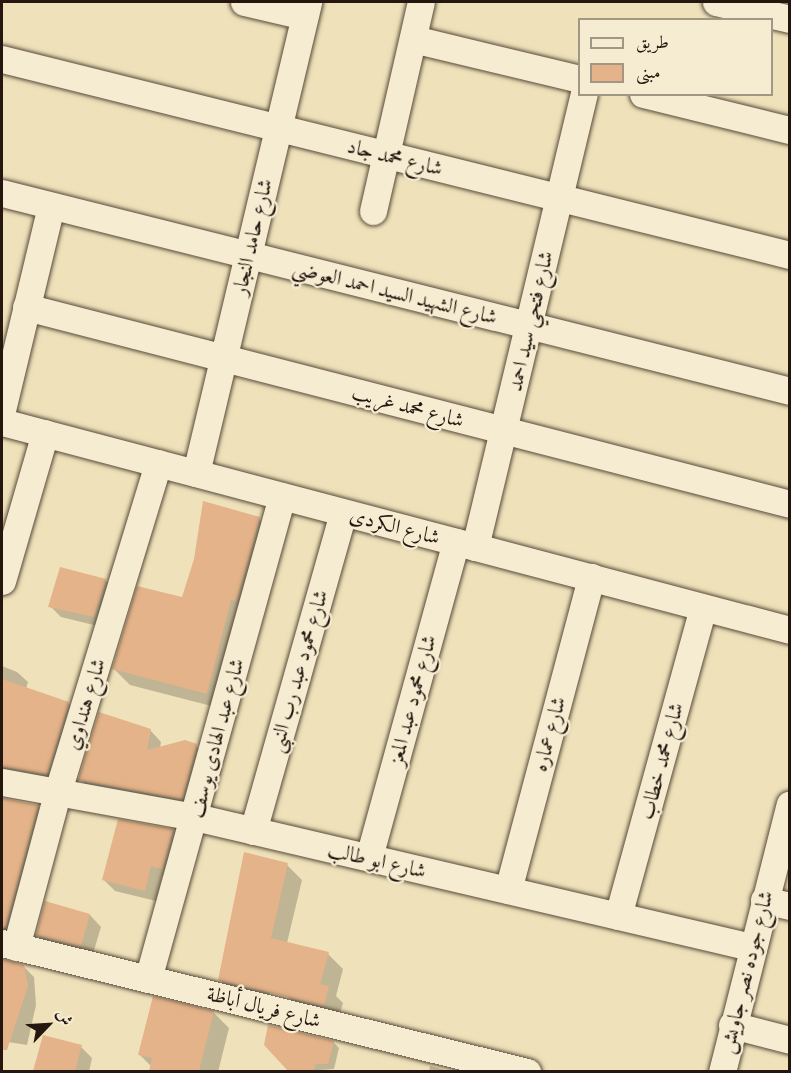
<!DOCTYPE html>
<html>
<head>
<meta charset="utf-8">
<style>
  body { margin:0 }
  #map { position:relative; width:791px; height:1073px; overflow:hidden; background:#efe2ba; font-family:"IM FELL French Canon",Amiri,serif }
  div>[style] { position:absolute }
  .shadow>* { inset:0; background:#0003 }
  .building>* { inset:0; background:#e4b389 }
  .roads { filter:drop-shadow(0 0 2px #584a3a) drop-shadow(0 0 2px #584a3a) }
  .minor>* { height:27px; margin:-13.5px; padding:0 13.5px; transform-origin:13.5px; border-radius:13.5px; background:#f5ecd2 }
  span { translate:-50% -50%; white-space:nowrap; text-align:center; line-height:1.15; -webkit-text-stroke:4.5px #f5ecd2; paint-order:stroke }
  .street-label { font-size:21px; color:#25170f }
  .frame { position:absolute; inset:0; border:3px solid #25170f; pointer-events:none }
  .legend { position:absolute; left:578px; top:18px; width:195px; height:78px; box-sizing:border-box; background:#f5ecd2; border:2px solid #a29784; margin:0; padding:8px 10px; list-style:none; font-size:18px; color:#25170f }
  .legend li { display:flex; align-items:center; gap:12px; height:30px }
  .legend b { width:30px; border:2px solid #a29784 }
  .north { position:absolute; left:18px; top:995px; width:60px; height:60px; -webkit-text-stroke:4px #f5ecd2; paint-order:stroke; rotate:65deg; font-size:16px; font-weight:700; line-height:24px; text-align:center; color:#25170f }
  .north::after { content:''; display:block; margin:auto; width:21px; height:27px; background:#25170f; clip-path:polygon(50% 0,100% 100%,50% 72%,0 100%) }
</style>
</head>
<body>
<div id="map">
  <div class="shadow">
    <div style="clip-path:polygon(259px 519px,275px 535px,223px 709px,130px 685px,113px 668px)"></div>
    <div style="clip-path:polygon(105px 580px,117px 591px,106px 628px,61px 617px,50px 606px)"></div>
    <div style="clip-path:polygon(2px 666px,17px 672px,28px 682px,26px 689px,68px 703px,79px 714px,57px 784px,2px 782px)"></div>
    <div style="clip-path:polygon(150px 730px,161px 742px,160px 748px,196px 746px,207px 757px,193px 809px,91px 790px,80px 779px)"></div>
    <div style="clip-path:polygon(2px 799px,37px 806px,48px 817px,16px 938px,2px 943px)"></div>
    <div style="clip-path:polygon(173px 830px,184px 842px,173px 879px,162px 876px,156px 901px,115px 891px,104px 880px)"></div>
    <div style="clip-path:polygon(287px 865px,302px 880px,287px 943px,328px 954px,343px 969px,336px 996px,343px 1003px,338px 1020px,303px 1011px,273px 983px,267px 1002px,235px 994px,219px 979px)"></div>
    <div style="clip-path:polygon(46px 903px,90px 915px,101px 927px,92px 957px,48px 946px,37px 935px)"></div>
    <div style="clip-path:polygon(2px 959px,23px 966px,34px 977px,36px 1005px,27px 1045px,2px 1041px)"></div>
    <div style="clip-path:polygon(154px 998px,214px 1013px,229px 1028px,218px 1072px,151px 1072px,152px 1067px,140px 1055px)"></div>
    <div style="clip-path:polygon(44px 1037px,81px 1047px,92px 1058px,89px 1072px,34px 1072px)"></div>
    <div style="clip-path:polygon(333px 1042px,339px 1048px,334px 1069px,290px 1072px,276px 1056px)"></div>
    <div style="clip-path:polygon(430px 1066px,452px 1072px,429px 1072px)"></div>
  </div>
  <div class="building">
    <div style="clip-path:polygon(203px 501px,260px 517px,236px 601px,231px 600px,207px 694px,112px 669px,137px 586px,182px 597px,194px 559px)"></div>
    <div style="clip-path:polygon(60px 567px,106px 579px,94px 617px,48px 607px)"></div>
    <div style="clip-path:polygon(2px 679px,69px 702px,47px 774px,2px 767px)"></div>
    <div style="clip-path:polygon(99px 712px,151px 729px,147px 750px,185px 740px,197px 744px,182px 799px,78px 780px)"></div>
    <div style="clip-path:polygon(2px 798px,38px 805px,5px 928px,2px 928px)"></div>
    <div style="clip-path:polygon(118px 819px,173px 829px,162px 869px,151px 866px,145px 891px,102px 880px)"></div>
    <div style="clip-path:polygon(244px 852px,288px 863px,271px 938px,329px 952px,320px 984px,329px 986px,324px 1006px,218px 980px)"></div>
    <div style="clip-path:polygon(45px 901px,90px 914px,81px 946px,36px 935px)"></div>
    <div style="clip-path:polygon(2px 959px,24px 965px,28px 986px,7px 1050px,2px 1050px)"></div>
    <div style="clip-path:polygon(153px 996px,214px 1011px,199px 1071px,149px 1071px,152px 1058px,138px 1055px)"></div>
    <div style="clip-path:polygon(268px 1025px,334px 1041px,328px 1064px,316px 1064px,313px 1071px,288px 1071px,264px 1045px)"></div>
    <div style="clip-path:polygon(43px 1035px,82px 1045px,75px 1071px,33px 1071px)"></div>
  </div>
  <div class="roads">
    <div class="minor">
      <div style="left:244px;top:2px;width:62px;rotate:13.1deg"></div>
      <div style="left:716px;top:2px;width:76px;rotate:12.9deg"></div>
      <div style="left:413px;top:39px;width:172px;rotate:13.5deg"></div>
      <div style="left:2px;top:59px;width:812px;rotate:13.97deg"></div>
      <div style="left:643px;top:94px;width:151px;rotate:13.8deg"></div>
      <div style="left:2px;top:193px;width:812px;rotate:14.1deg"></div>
      <div style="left:373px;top:211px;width:214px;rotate:-77.1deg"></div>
      <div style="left:26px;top:307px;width:789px;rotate:14.46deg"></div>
      <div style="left:2px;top:410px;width:210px;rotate:-76.5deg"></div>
      <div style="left:2px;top:422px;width:815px;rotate:14.79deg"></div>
      <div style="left:196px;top:473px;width:484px;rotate:-76.6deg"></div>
      <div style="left:475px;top:547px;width:466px;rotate:-76.5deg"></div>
      <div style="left:2px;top:581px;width:154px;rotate:-73.8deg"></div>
      <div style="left:2px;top:782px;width:196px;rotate:10.3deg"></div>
      <div style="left:195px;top:817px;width:571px;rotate:13.16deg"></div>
      <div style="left:253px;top:831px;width:331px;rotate:-74.2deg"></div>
      <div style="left:369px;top:857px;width:327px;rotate:-74.6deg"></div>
      <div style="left:508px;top:890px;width:324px;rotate:-75.1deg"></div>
      <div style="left:764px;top:900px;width:27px;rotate:13deg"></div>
      <div style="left:618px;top:916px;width:320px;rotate:-74.6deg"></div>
      <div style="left:2px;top:943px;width:541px;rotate:13.8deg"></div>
      <div style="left:16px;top:947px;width:158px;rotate:-75deg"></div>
      <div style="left:57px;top:794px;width:346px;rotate:-73deg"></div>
      <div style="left:148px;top:979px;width:501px;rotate:-74.49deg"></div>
      <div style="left:732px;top:1025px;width:60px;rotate:14.5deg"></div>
      <div style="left:722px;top:1072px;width:276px;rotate:-75.8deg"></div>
    </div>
  </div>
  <div class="street-label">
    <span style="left:395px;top:157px;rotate:14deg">شارع محمد جاد</span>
    <span style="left:252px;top:237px;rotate:-77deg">شارع حامد النجار</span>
    <span style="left:395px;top:292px;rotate:14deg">شارع الشهيد السيد احمد العوضي</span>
    <span style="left:530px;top:321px;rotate:-77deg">شارع فتحي سيد احمد</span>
    <span style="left:408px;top:406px;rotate:15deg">شارع محمد غريب</span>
    <span style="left:395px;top:526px;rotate:15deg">شارع الكردى</span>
    <span style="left:298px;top:671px;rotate:-74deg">شارع محمود عبد رب النبى</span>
    <span style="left:412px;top:700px;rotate:-75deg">شارع محمود عبد المعز</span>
    <span style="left:85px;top:704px;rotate:-73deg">شارع هنداوي</span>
    <span style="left:549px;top:734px;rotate:-75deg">شارع عماره</span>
    <span style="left:216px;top:738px;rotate:-75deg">شارع عبد الهادى يوسف</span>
    <span style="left:661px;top:761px;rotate:-75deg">شارع محمد خطاب</span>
    <span style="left:377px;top:860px;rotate:13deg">شارع ابو طالب</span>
    <span style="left:746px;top:972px;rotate:-76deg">شارع جوده نصر جاويش</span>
    <span style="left:264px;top:1007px;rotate:14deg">شارع فريال أباظة</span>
  </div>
  <div class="frame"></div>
  <ul class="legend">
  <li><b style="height:8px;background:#f5ecd2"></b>طريق</li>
  <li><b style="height:16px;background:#e4b389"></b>مبنى</li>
  </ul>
  <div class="north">ش</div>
</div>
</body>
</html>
